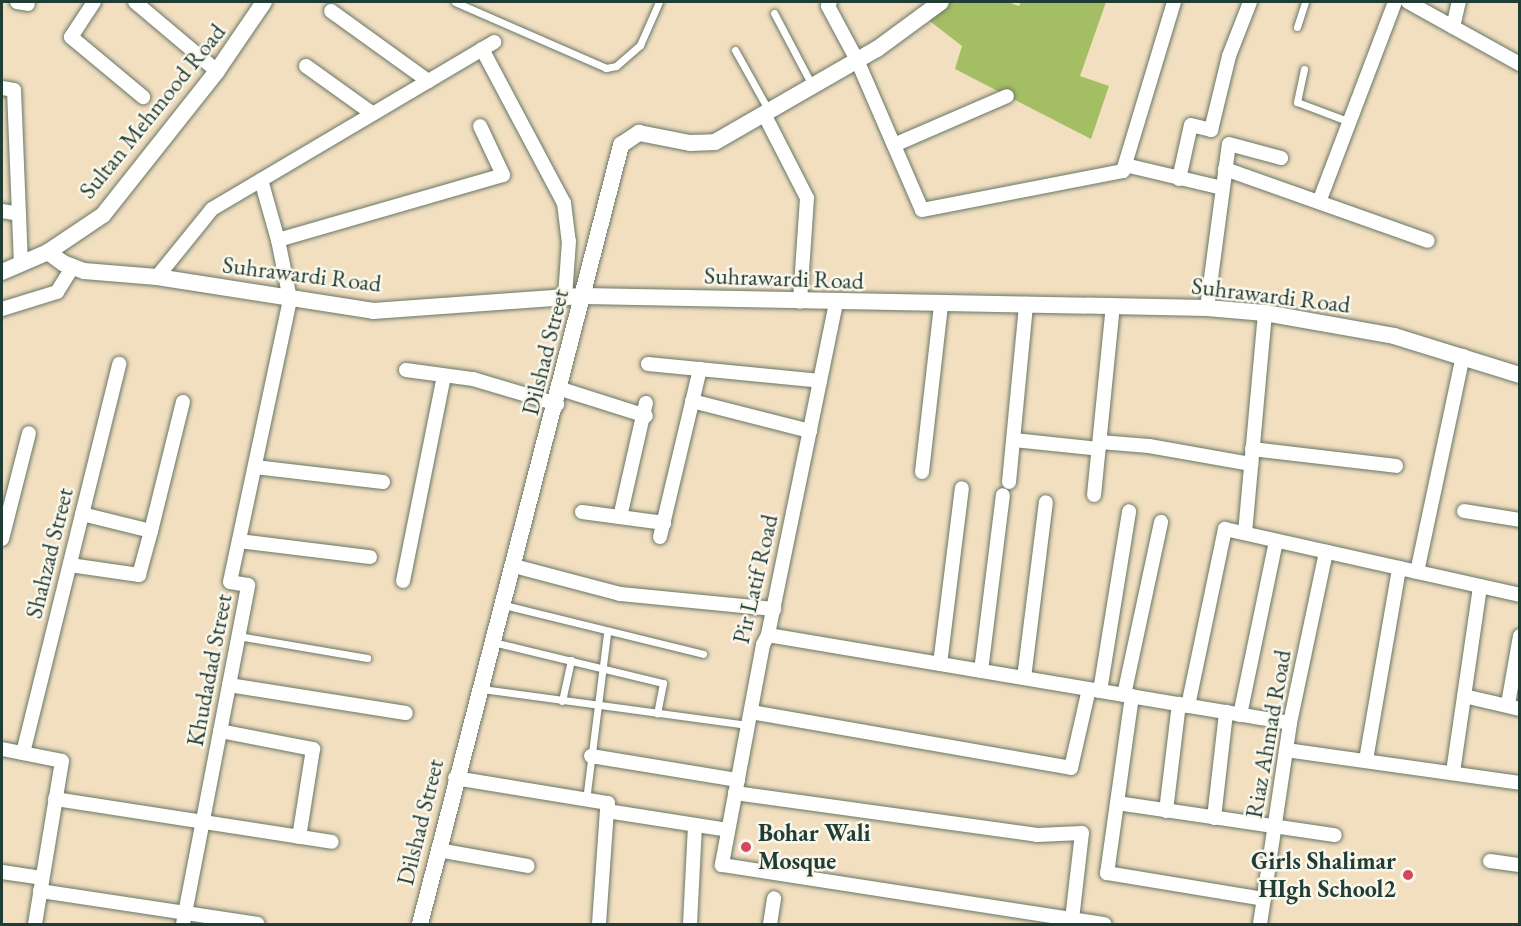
<!DOCTYPE html>
<html>
<head>
<meta charset="utf-8">
<style>
  body { margin:0 }
  #map { position:relative; width:1521px; height:926px; overflow:hidden; background:#f2dfc0; font-family:"EB Garamond",serif }
  div>[style] { position:absolute }
  .green>* { inset:0; background:#a4be64 }
  .roads { filter:drop-shadow(0 0 2px #697665) drop-shadow(0 0 2px #697665) }
  .service>* { height:7px; margin:-3.5px; padding:0 3.5px; transform-origin:3.5px; border-radius:3.5px; background:#fff }
  .minor>* { height:14px; margin:-7px; padding:0 7px; transform-origin:7px; border-radius:7px; background:#fff }
  .tertiary>* { height:16px; margin:-8px; padding:0 8px; transform-origin:8px; border-radius:8px; background:#fff }
  .dots>* { width:16px; height:16px; translate:-50% -50%; box-sizing:border-box; border:3px solid #fbf7ec; border-radius:50% }
  span { translate:-50% -50%; white-space:nowrap; text-align:center; line-height:1.15; -webkit-text-stroke:5px #fbf7ec; paint-order:stroke }
  .street-label { font-size:24px; color:#1f3d34 }
  .poi-label { font-size:24px; color:#1f3d34; font-weight:700 }
  .left { translate:0 -50%; text-align:left }
  .right { translate:-100% -50%; text-align:right }
  .frame { position:absolute; inset:0; border:3px solid #1f3d34; pointer-events:none }
</style>
</head>
<body>
<div id="map">
  <div class="green">
    <div style="clip-path:polygon(943px 2px,1008px 2px,1019px 6px,1021px 2px,1106px 2px,1080px 76px,1109px 86px,1091px 139px,955px 69px,962px 46px,922px 15px)"></div>
  </div>
  <div class="roads">
    <div class="service">
      <div style="left:455px;top:2px;width:165px;rotate:23.6deg"></div>
      <div style="left:606px;top:68px;width:10px;rotate:-11deg"></div>
      <div style="left:616px;top:66px;width:32px;rotate:-41deg"></div>
      <div style="left:640px;top:45px;width:47px;rotate:-66.2deg"></div>
      <div style="left:774px;top:13px;width:81px;rotate:62.2deg"></div>
      <div style="left:1297px;top:27px;width:26px;rotate:-72deg"></div>
      <div style="left:735px;top:50px;width:70px;rotate:60.9deg"></div>
      <div style="left:1304px;top:69px;width:34px;rotate:102deg"></div>
      <div style="left:1297px;top:102px;width:57px;rotate:20.7deg"></div>
      <div style="left:504px;top:605px;width:205px;rotate:13.8deg"></div>
      <div style="left:238px;top:636px;width:131px;rotate:9.7deg"></div>
      <div style="left:493px;top:642px;width:175px;rotate:13.6deg"></div>
      <div style="left:663px;top:683px;width:31px;rotate:101deg"></div>
      <div style="left:482px;top:689px;width:268px;rotate:7.7deg"></div>
      <div style="left:562px;top:701px;width:42px;rotate:-77.6deg"></div>
      <div style="left:586px;top:800px;width:168px;rotate:-82.8deg"></div>
    </div>
    <div class="minor">
      <div style="left:17px;top:2px;width:11px;rotate:10deg"></div>
      <div style="left:94px;top:2px;width:42px;rotate:123.3deg"></div>
      <div style="left:71px;top:37px;width:94px;rotate:39.8deg"></div>
      <div style="left:135px;top:2px;width:107px;rotate:40.1deg"></div>
      <div style="left:830px;top:2px;width:4px;rotate:117deg"></div>
      <div style="left:828px;top:6px;width:61px;rotate:61.8deg"></div>
      <div style="left:857px;top:60px;width:163px;rotate:66.6deg"></div>
      <div style="left:922px;top:210px;width:205px;rotate:-11deg"></div>
      <div style="left:1123px;top:171px;width:177px;rotate:-73.2deg"></div>
      <div style="left:1408px;top:2px;width:128px;rotate:29deg"></div>
      <div style="left:331px;top:11px;width:120px;rotate:35.8deg"></div>
      <div style="left:1453px;top:27px;width:26px;rotate:-77deg"></div>
      <div style="left:482px;top:49px;width:174px;rotate:62deg"></div>
      <div style="left:564px;top:203px;width:38px;rotate:83deg"></div>
      <div style="left:569px;top:241px;width:56px;rotate:94.1deg"></div>
      <div style="left:306px;top:66px;width:82px;rotate:35.6deg"></div>
      <div style="left:2px;top:88px;width:12px;rotate:9deg"></div>
      <div style="left:14px;top:90px;width:172px;rotate:87.7deg"></div>
      <div style="left:764px;top:114px;width:94px;rotate:62.9deg"></div>
      <div style="left:807px;top:198px;width:104px;rotate:93.9deg"></div>
      <div style="left:894px;top:145px;width:123px;rotate:-23.4deg"></div>
      <div style="left:1125px;top:165px;width:100px;rotate:13.3deg"></div>
      <div style="left:1225px;top:169px;width:215px;rotate:19.5deg"></div>
      <div style="left:1179px;top:179px;width:55px;rotate:-77.5deg"></div>
      <div style="left:1191px;top:125px;width:21px;rotate:14deg"></div>
      <div style="left:1211px;top:130px;width:76px;rotate:-76.3deg"></div>
      <div style="left:1229px;top:56px;width:58px;rotate:-68.7deg"></div>
      <div style="left:261px;top:180px;width:62px;rotate:74.2deg"></div>
      <div style="left:278px;top:240px;width:234px;rotate:-16.1deg"></div>
      <div style="left:503px;top:175px;width:54px;rotate:-115.1deg"></div>
      <div style="left:1319px;top:202px;width:214px;rotate:-69.2deg"></div>
      <div style="left:2px;top:211px;width:17px;rotate:10deg"></div>
      <div style="left:157px;top:277px;width:87px;rotate:-51deg"></div>
      <div style="left:212px;top:209px;width:328px;rotate:-30.6deg"></div>
      <div style="left:836px;top:303px;width:339px;rotate:101.6deg"></div>
      <div style="left:768px;top:635px;width:11px;rotate:117deg"></div>
      <div style="left:763px;top:645px;width:224px;rotate:100.6deg"></div>
      <div style="left:722px;top:865px;width:387px;rotate:8.8deg"></div>
      <div style="left:1207px;top:308px;width:165px;rotate:-82.4deg"></div>
      <div style="left:1229px;top:144px;width:54px;rotate:15.1deg"></div>
      <div style="left:2px;top:309px;width:58px;rotate:-17.2deg"></div>
      <div style="left:57px;top:292px;width:28px;rotate:-58deg"></div>
      <div style="left:648px;top:364px;width:173px;rotate:5.6deg"></div>
      <div style="left:406px;top:370px;width:68px;rotate:7.7deg"></div>
      <div style="left:473px;top:379px;width:88px;rotate:16.6deg"></div>
      <div style="left:561px;top:389px;width:89px;rotate:17.6deg"></div>
      <div style="left:692px;top:401px;width:122px;rotate:14.3deg"></div>
      <div style="left:1014px;top:440px;width:85px;rotate:6deg"></div>
      <div style="left:1100px;top:442px;width:49px;rotate:4.7deg"></div>
      <div style="left:1149px;top:446px;width:104px;rotate:10deg"></div>
      <div style="left:1252px;top:449px;width:145px;rotate:6.7deg"></div>
      <div style="left:255px;top:467px;width:129px;rotate:6.7deg"></div>
      <div style="left:922px;top:472px;width:167px;rotate:-83.5deg"></div>
      <div style="left:1009px;top:482px;width:179px;rotate:-84.5deg"></div>
      <div style="left:1094px;top:495px;width:190px;rotate:-84.3deg"></div>
      <div style="left:1464px;top:511px;width:57px;rotate:9.1deg"></div>
      <div style="left:582px;top:512px;width:83px;rotate:7.6deg"></div>
      <div style="left:82px;top:514px;width:71px;rotate:13.8deg"></div>
      <div style="left:151px;top:531px;width:133px;rotate:-76.1deg"></div>
      <div style="left:620px;top:517px;width:117px;rotate:-77.2deg"></div>
      <div style="left:1245px;top:533px;width:221px;rotate:-84.8deg"></div>
      <div style="left:660px;top:537px;width:173px;rotate:-76.6deg"></div>
      <div style="left:2px;top:539px;width:109px;rotate:-75.7deg"></div>
      <div style="left:239px;top:541px;width:132px;rotate:7deg"></div>
      <div style="left:70px;top:565px;width:70px;rotate:8.2deg"></div>
      <div style="left:139px;top:575px;width:46px;rotate:-74.7deg"></div>
      <div style="left:514px;top:566px;width:110px;rotate:14.8deg"></div>
      <div style="left:620px;top:594px;width:155px;rotate:5.6deg"></div>
      <div style="left:1417px;top:572px;width:221px;rotate:-78deg"></div>
      <div style="left:403px;top:581px;width:209px;rotate:-78.7deg"></div>
      <div style="left:768px;top:635px;width:529px;rotate:9.57deg"></div>
      <div style="left:940px;top:664px;width:177px;rotate:-82.9deg"></div>
      <div style="left:981px;top:671px;width:177px;rotate:-82.9deg"></div>
      <div style="left:1024px;top:678px;width:177px;rotate:-82.9deg"></div>
      <div style="left:229px;top:685px;width:179px;rotate:9deg"></div>
      <div style="left:1100px;top:691px;width:182px;rotate:-80.8deg"></div>
      <div style="left:1124px;top:695px;width:177px;rotate:-77.9deg"></div>
      <div style="left:1132px;top:696px;width:179px;rotate:98deg"></div>
      <div style="left:1107px;top:873px;width:159px;rotate:9.4deg"></div>
      <div style="left:1464px;top:696px;width:57px;rotate:13.1deg"></div>
      <div style="left:1508px;top:704px;width:69px;rotate:-80deg"></div>
      <div style="left:1188px;top:706px;width:181px;rotate:-78.2deg"></div>
      <div style="left:1225px;top:529px;width:302px;rotate:12.6deg"></div>
      <div style="left:751px;top:712px;width:325px;rotate:9.9deg"></div>
      <div style="left:1071px;top:768px;width:81px;rotate:-77.2deg"></div>
      <div style="left:1240px;top:715px;width:178px;rotate:-78.3deg"></div>
      <div style="left:220px;top:731px;width:95px;rotate:11deg"></div>
      <div style="left:313px;top:749px;width:89px;rotate:99deg"></div>
      <div style="left:2px;top:749px;width:61px;rotate:11.3deg"></div>
      <div style="left:62px;top:761px;width:165px;rotate:99.4deg"></div>
      <div style="left:1286px;top:750px;width:236px;rotate:8deg"></div>
      <div style="left:23px;top:753px;width:401px;rotate:-76.1deg"></div>
      <div style="left:591px;top:756px;width:149px;rotate:9.3deg"></div>
      <div style="left:1366px;top:760px;width:195px;rotate:-80.2deg"></div>
      <div style="left:1453px;top:772px;width:188px;rotate:-81.7deg"></div>
      <div style="left:455px;top:778px;width:155px;rotate:9.3deg"></div>
      <div style="left:608px;top:803px;width:8px;rotate:97deg"></div>
      <div style="left:607px;top:811px;width:122px;rotate:8.9deg"></div>
      <div style="left:735px;top:793px;width:305px;rotate:7.9deg"></div>
      <div style="left:1037px;top:835px;width:45px;rotate:-2.5deg"></div>
      <div style="left:1082px;top:833px;width:88px;rotate:96.6deg"></div>
      <div style="left:55px;top:799px;width:280px;rotate:8.8deg"></div>
      <div style="left:1117px;top:803px;width:220px;rotate:8.4deg"></div>
      <div style="left:1166px;top:811px;width:108px;rotate:-83.1deg"></div>
      <div style="left:1214px;top:818px;width:107px;rotate:-83.5deg"></div>
      <div style="left:438px;top:850px;width:91px;rotate:10.1deg"></div>
      <div style="left:1490px;top:861px;width:30px;rotate:8deg"></div>
      <div style="left:2px;top:872px;width:40px;rotate:8.5deg"></div>
      <div style="left:40px;top:891px;width:220px;rotate:8.6deg"></div>
      <div style="left:183px;top:924px;width:345px;rotate:-79.1deg"></div>
      <div style="left:248px;top:585px;width:18px;rotate:-171deg"></div>
      <div style="left:230px;top:582px;width:289px;rotate:-78deg"></div>
      <div style="left:290px;top:299px;width:60px;rotate:-101.5deg"></div>
      <div style="left:599px;top:924px;width:113px;rotate:-86deg"></div>
      <div style="left:690px;top:924px;width:99px;rotate:-87.1deg"></div>
      <div style="left:770px;top:924px;width:26px;rotate:-81deg"></div>
      <div style="left:1260px;top:924px;width:203px;rotate:-81.5deg"></div>
      <div style="left:1290px;top:723px;width:175px;rotate:-78.1deg"></div>
    </div>
    <div class="tertiary">
      <div style="left:48px;top:252px;width:19px;rotate:36deg"></div>
      <div style="left:63px;top:263px;width:22px;rotate:21deg"></div>
      <div style="left:84px;top:271px;width:73px;rotate:4.7deg"></div>
      <div style="left:157px;top:277px;width:219px;rotate:8.9deg"></div>
      <div style="left:373px;top:311px;width:212px;rotate:-4.1deg"></div>
      <div style="left:584px;top:296px;width:623px;rotate:1.1deg"></div>
      <div style="left:1207px;top:308px;width:58px;rotate:4.9deg"></div>
      <div style="left:1265px;top:313px;width:131px;rotate:10.1deg"></div>
      <div style="left:1394px;top:336px;width:132px;rotate:17.2deg"></div>
      <div style="left:2px;top:272px;width:50px;rotate:-23.5deg"></div>
      <div style="left:48px;top:252px;width:66px;rotate:-33.9deg"></div>
      <div style="left:103px;top:215px;width:184px;rotate:-51.6deg"></div>
      <div style="left:217px;top:71px;width:83px;rotate:-55.7deg"></div>
      <div style="left:420px;top:924px;width:805px;rotate:-75.53deg"></div>
      <div style="left:621px;top:145px;width:22px;rotate:-34deg"></div>
      <div style="left:639px;top:133px;width:52px;rotate:11.1deg"></div>
      <div style="left:690px;top:143px;width:25px;rotate:-2deg"></div>
      <div style="left:715px;top:142px;width:187px;rotate:-29.9deg"></div>
      <div style="left:877px;top:49px;width:79px;rotate:-36.3deg"></div>
    </div>
  </div>
  <div class="dots">
    <div style="left:746px;top:847px;background:#d1495b"></div>
    <div style="left:1408px;top:875px;background:#d1495b"></div>
  </div>
  <div class="street-label">
    <span style="left:152px;top:111px;rotate:-51deg">Sultan Mehmood Road</span>
    <span style="left:302px;top:274px;rotate:7deg">Suhrawardi Road</span>
    <span style="left:784px;top:278px;rotate:2deg">Suhrawardi Road</span>
    <span style="left:1271px;top:295px;rotate:7deg">Suhrawardi Road</span>
    <span style="left:545px;top:352px;rotate:-76deg">Dilshad Street</span>
    <span style="left:49px;top:553px;rotate:-76deg">Shahzad Street</span>
    <span style="left:755px;top:579px;rotate:-77deg">Pir Latif Road</span>
    <span style="left:209px;top:670px;rotate:-79deg">Khudadad Street</span>
    <span style="left:1268px;top:734px;rotate:-80deg">Riaz Ahmad Road</span>
    <span style="left:420px;top:822px;rotate:-76deg">Dilshad Street</span>
  </div>
  <div class="poi-label">
    <span class="left" style="left:758px;top:847px">Bohar Wali<br>Mosque</span>
    <span class="right" style="left:1396px;top:875px">Girls Shalimar<br>HIgh School2</span>
  </div>
  <div class="frame"></div>
</div>
</body>
</html>
